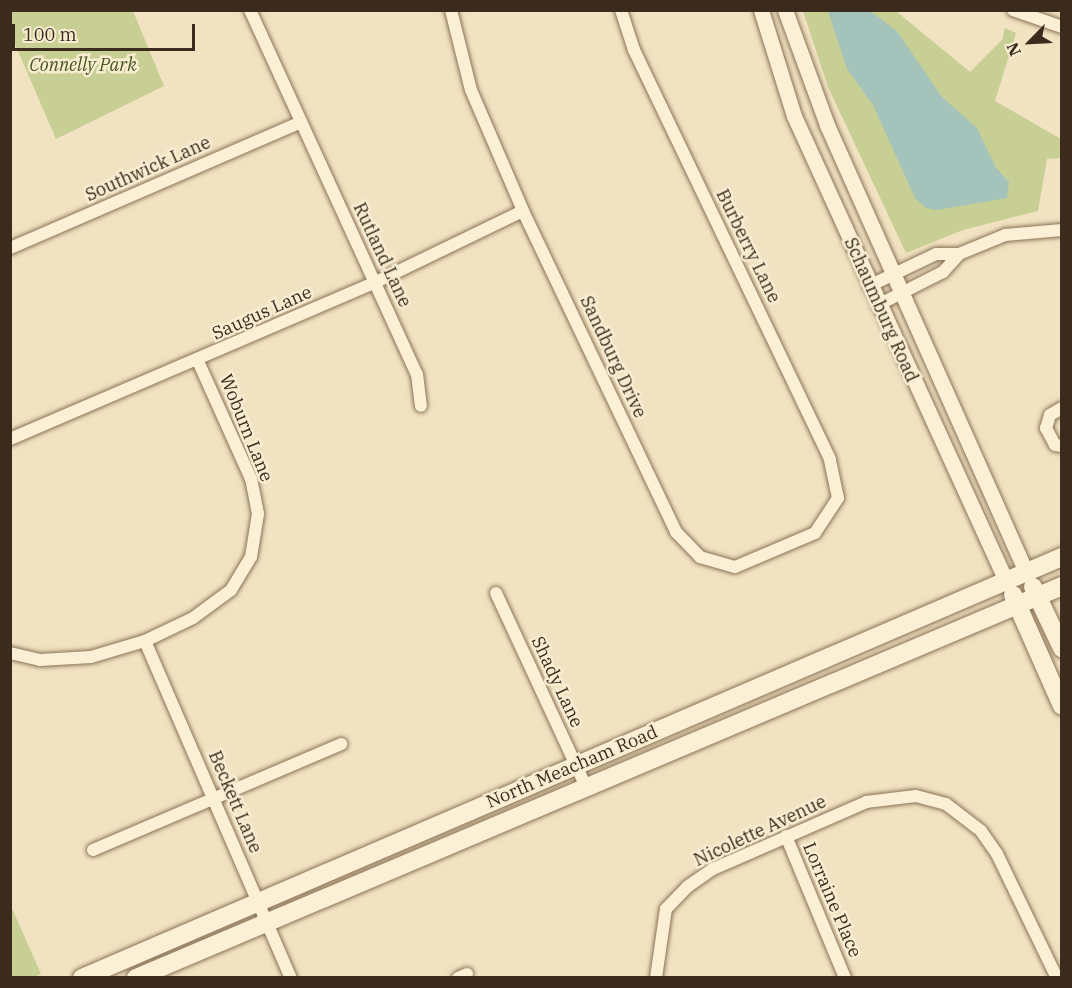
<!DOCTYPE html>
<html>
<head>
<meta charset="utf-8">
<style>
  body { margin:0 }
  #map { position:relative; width:1072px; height:988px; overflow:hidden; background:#f1e2c1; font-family:"IBM Plex Serif",serif }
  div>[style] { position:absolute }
  .green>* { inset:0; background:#c8cf94 }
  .water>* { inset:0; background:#a4c3ba }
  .roads { filter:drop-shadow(0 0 2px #8b7357) drop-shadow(0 0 2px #8b7357) }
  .minor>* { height:12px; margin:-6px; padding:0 6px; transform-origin:6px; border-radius:6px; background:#fbf0d5 }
  .tertiary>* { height:15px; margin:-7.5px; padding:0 7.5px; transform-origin:7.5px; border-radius:7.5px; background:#fbf0d5 }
  .secondary>* { height:18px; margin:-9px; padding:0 9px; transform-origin:9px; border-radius:9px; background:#fbf0d5 }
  span { translate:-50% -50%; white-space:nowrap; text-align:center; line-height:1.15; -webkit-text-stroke:5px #f8ecd1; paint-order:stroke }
  .park-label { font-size:18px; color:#4a5822; font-style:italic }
  .street-label { font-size:18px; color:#3a2b1d }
  .frame { position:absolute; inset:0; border:12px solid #3a2b1d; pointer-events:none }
  .north { position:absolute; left:1000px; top:12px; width:60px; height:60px; -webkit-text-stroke:4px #f8ecd1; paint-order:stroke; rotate:246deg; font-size:16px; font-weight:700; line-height:24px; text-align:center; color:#3a2b1d }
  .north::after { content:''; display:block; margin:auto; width:21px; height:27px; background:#3a2b1d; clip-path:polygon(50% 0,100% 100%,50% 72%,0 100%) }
  .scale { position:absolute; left:12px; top:24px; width:183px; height:27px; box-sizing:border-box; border:3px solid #3a2b1d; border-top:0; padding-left:8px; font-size:18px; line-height:21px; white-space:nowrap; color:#3a2b1d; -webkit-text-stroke:4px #f8ecd1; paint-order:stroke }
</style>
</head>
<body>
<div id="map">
  <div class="green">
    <div style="clip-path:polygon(10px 11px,133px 11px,164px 86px,56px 139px,11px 35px)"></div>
    <div style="clip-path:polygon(803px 11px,896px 11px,970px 72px,1002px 40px,1005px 28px,1016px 33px,995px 101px,1061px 139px,1061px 158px,1047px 159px,1038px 211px,963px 230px,906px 253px,828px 87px)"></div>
    <div style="clip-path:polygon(10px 904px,41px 974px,34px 977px,11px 977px)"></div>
  </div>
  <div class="water">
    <div style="clip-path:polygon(828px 11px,870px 11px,897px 31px,941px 96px,977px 128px,996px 168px,1009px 182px,1007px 198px,937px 210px,926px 208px,915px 198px,873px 105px,847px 69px)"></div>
  </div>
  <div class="roads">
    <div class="minor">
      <div style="left:250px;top:10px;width:400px;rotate:65.4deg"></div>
      <div style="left:417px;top:374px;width:32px;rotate:83deg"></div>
      <div style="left:451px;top:10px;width:82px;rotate:76deg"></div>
      <div style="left:471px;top:90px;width:132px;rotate:66.7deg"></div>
      <div style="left:523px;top:211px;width:356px;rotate:64.5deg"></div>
      <div style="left:676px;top:532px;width:35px;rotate:46deg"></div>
      <div style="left:700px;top:557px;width:36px;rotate:16deg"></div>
      <div style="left:735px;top:567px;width:87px;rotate:-23deg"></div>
      <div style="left:815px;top:533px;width:42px;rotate:-56.7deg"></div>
      <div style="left:838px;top:498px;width:40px;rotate:-102deg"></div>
      <div style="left:830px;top:459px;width:454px;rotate:-115.6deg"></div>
      <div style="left:634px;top:50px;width:42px;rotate:-108deg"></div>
      <div style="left:1013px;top:10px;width:52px;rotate:19.1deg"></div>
      <div style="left:10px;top:248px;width:317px;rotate:-23.4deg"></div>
      <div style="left:869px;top:286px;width:74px;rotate:-25.5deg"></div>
      <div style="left:936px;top:254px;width:23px"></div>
      <div style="left:959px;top:254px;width:50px;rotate:-22.4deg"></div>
      <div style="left:1005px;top:235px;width:57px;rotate:-5deg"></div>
      <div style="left:878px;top:305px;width:73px;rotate:-26.9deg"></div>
      <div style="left:943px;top:272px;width:24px;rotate:-48deg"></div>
      <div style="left:1062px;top:408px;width:14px;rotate:150deg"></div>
      <div style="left:1050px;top:415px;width:14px;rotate:107deg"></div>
      <div style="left:1046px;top:428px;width:19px;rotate:62deg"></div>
      <div style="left:1055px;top:445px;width:7px;rotate:8deg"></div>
      <div style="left:10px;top:439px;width:398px;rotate:-23.2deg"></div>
      <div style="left:376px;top:282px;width:163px;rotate:-25.8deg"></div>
      <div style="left:496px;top:593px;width:212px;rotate:65.1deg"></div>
      <div style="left:145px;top:641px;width:367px;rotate:66.6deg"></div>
      <div style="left:10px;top:653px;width:31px;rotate:13deg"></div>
      <div style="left:40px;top:660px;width:51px;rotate:-3.4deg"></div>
      <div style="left:91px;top:657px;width:56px;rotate:-16.5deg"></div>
      <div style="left:145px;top:641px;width:53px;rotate:-25.6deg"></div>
      <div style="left:193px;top:618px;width:47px;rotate:-36.4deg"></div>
      <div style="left:231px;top:590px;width:39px;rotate:-59deg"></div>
      <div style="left:251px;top:557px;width:44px;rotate:-80.8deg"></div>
      <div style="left:258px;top:514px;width:36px;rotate:-101deg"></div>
      <div style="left:251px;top:479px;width:129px;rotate:-114.2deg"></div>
      <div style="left:786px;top:836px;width:154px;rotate:67.4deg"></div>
      <div style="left:93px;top:850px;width:270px;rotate:-23.1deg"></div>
      <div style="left:458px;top:978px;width:10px;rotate:-24deg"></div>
      <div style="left:656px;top:978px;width:70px;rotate:-81.8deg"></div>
      <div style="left:666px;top:909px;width:30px;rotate:-46deg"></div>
      <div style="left:687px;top:887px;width:32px;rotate:-35deg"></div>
      <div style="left:713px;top:869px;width:167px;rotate:-23.6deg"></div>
      <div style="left:866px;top:802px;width:50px;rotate:-6.8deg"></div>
      <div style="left:916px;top:796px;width:31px;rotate:15deg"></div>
      <div style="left:946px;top:804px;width:44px;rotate:37.6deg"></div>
      <div style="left:981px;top:831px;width:28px;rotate:55deg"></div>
      <div style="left:997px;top:854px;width:138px;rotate:64.2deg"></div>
    </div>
    <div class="tertiary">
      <div style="left:761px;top:10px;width:111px;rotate:72.7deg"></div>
      <div style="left:794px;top:116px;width:511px;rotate:65.49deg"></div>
      <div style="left:785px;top:10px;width:122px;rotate:69.9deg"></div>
      <div style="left:827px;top:125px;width:489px;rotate:66deg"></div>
    </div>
    <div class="secondary">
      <div style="left:1033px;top:587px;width:68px;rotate:64.6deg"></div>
      <div style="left:1013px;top:595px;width:121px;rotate:66.2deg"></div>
      <div style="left:82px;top:978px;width:1067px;rotate:-23.25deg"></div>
      <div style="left:136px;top:978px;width:1006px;rotate:-22.94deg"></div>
    </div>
  </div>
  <div class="park-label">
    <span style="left:83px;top:65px">Connelly Park</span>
  </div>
  <div class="street-label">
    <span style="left:148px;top:169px;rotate:-24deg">Southwick Lane</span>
    <span style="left:748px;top:246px;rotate:64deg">Burberry Lane</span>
    <span style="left:382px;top:255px;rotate:65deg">Rutland Lane</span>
    <span style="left:881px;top:310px;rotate:66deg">Schaumburg Road</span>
    <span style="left:262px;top:313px;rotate:-24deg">Saugus Lane</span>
    <span style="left:613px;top:357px;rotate:65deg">Sandburg Drive</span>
    <span style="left:246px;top:428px;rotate:68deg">Woburn Lane</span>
    <span style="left:557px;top:682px;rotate:65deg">Shady Lane</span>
    <span style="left:572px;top:767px;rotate:-23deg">North Meacham Road</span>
    <span style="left:235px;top:802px;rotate:67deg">Beckett Lane</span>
    <span style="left:760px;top:831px;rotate:-25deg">Nicolette Avenue</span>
    <span style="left:832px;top:900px;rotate:67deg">Lorraine Place</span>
  </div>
  <div class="frame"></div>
  <div class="north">N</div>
  <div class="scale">100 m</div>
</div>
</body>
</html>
